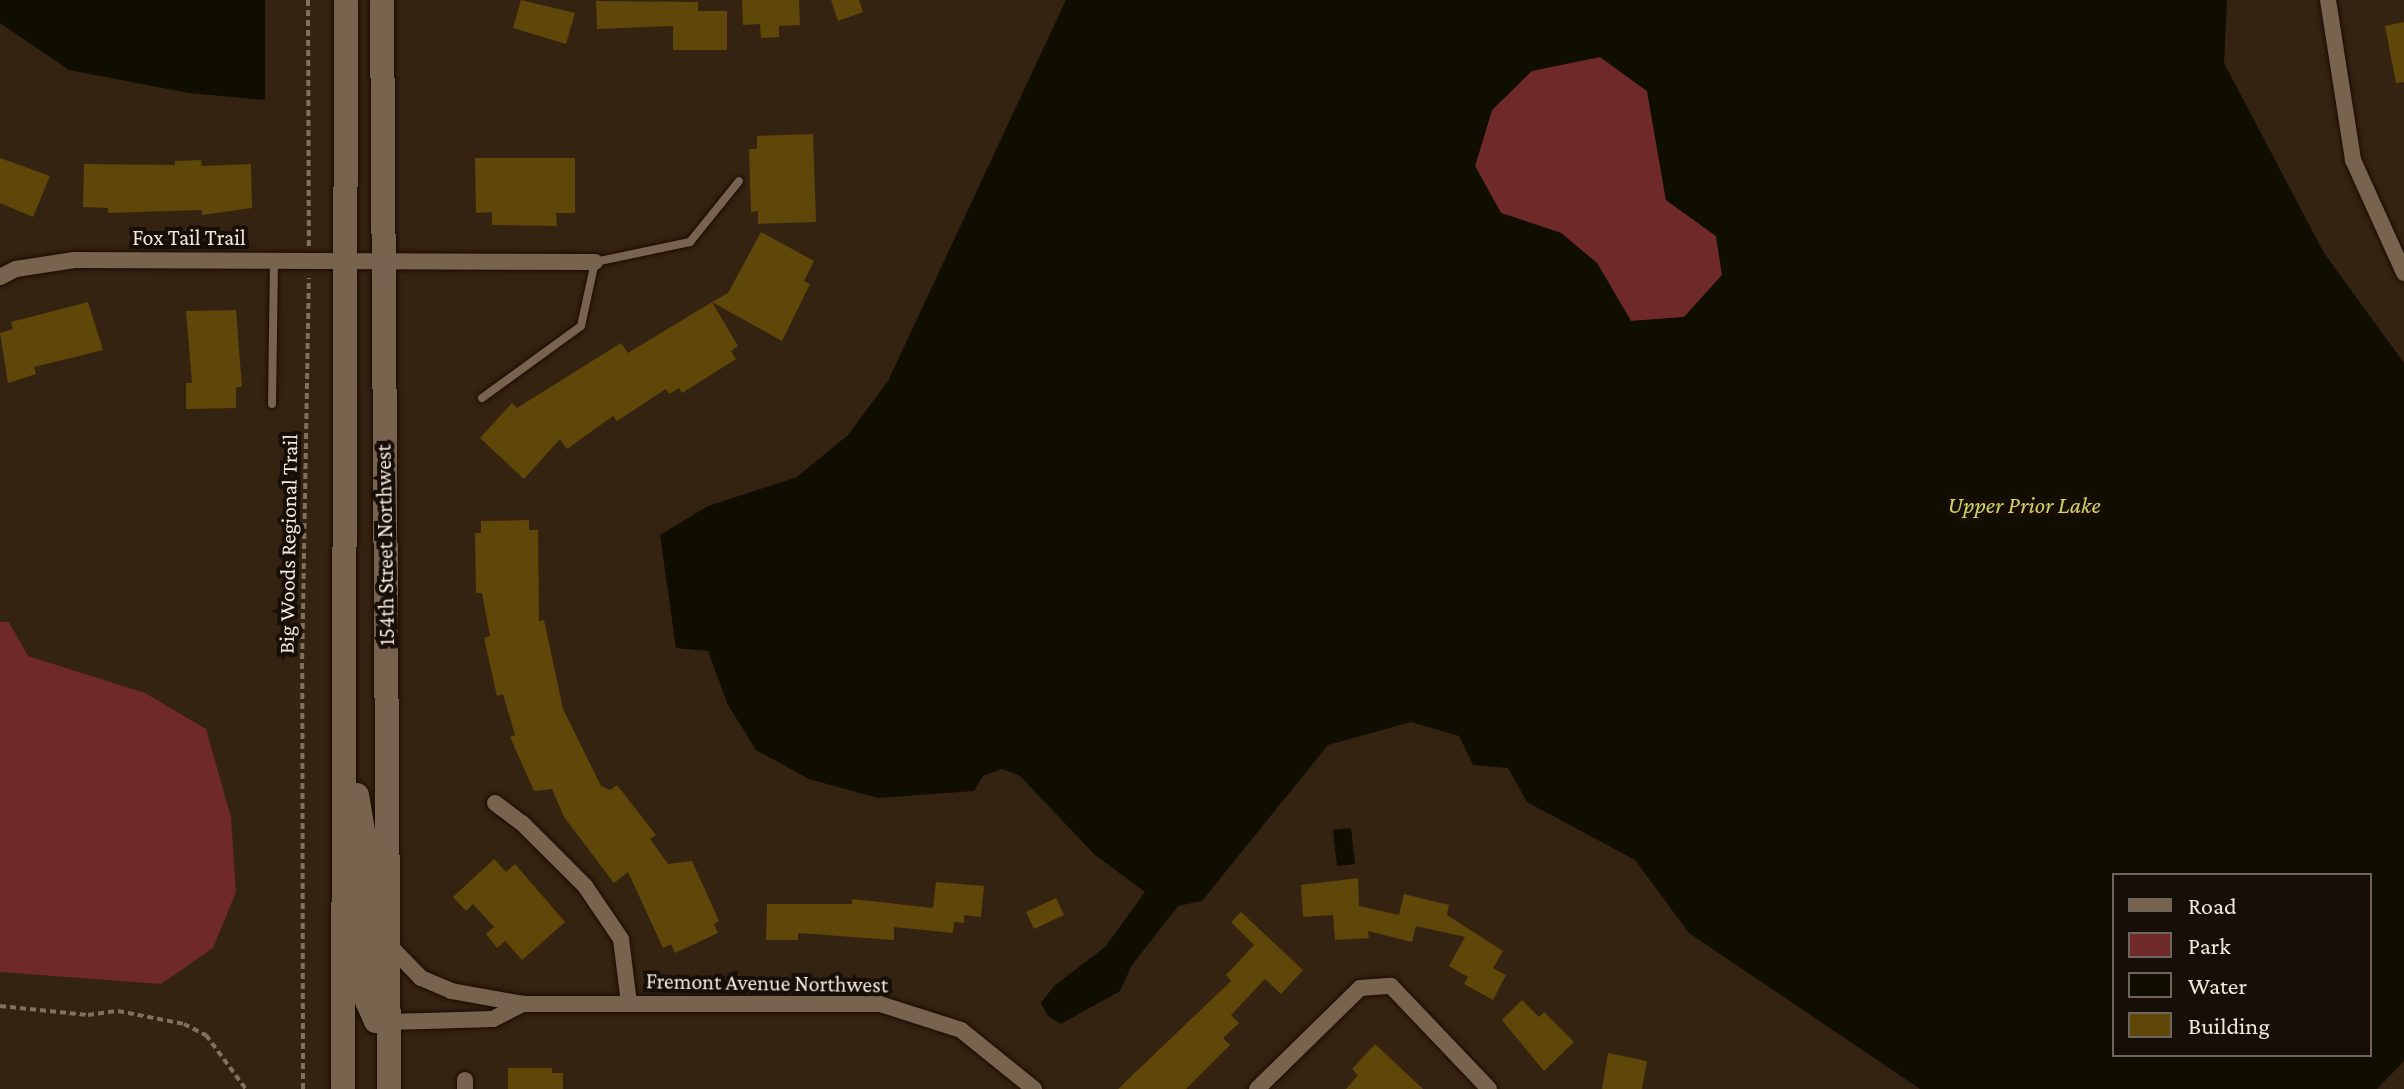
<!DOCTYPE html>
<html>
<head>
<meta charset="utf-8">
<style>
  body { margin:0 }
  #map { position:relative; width:2404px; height:1089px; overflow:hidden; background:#352311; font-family:"Crimson Pro",serif }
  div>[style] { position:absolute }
  .green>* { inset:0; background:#6e2928 }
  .water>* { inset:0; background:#0f0e00 }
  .building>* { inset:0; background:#5e4708 }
  .path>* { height:4px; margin-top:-2px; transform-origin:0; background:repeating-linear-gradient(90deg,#7f7060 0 6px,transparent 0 10px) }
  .roads { filter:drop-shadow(0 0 2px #1c0c00) drop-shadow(0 0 2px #1c0c00) }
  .lane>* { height:8px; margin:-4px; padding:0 4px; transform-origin:4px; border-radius:4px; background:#78634f }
  .street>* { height:16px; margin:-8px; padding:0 8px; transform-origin:8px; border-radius:8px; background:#78634f }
  .secondary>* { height:24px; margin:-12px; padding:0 12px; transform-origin:12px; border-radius:12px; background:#78634f }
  span { translate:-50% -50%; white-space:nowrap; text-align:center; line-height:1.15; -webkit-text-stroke:8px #160e07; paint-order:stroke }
  .street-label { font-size:22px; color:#f3e7db }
  .water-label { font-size:24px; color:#d4d266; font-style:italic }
  .legend { position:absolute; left:2112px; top:873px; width:260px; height:184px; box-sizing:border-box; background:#160e07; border:2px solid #6e655c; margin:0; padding:10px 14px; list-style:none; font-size:24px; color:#f3e7db }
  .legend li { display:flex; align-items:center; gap:16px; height:40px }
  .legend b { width:40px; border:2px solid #6e655c }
</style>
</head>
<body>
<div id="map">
  <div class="green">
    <div style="clip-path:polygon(1600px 57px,1647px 91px,1666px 200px,1716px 236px,1722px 275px,1684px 317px,1631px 321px,1597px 263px,1561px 233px,1501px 213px,1475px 166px,1492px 110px,1532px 70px)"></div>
    <div style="clip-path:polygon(0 622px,9px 622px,28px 656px,145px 693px,206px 729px,231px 817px,236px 892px,213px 948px,161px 984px,0 972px)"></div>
  </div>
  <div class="water">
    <div style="clip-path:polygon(0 0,265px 0,265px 100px,189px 93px,69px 70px,0 23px)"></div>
    <div style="clip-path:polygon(evenodd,1066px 0,2227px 0,2224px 63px,2324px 253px,2404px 363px,2404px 1061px,2377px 1089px,1920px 1089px,1689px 933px,1635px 860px,1527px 802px,1508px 768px,1473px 765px,1459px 736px,1411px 722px,1328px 745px,1202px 901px,1178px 906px,1132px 965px,1120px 991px,1061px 1024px,1048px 1016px,1041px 1003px,1054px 986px,1105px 947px,1145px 892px,1095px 855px,1019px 775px,1002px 769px,983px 776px,974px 791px,878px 798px,809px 779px,756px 750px,728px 705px,708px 651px,676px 648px,660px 535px,708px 506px,797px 477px,848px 435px,888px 381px,1066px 0,1600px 57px,1647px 91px,1666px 200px,1716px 236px,1722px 275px,1684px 317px,1631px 321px,1597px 263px,1561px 233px,1501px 213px,1475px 166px,1492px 110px,1532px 71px,1600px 57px,1066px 0,2114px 875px,2370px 875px,2370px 1055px,2114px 1055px,2114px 875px)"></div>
    <div style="clip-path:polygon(1351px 828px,1355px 864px,1337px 866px,1333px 830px)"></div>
  </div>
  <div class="building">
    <div style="clip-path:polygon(521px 0,575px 13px,566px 44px,513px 28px)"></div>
    <div style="clip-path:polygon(742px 0,799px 0,800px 25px,779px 26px,779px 37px,761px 38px,760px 24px,743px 25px)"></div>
    <div style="clip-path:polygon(831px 0,859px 0,863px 12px,838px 21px)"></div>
    <div style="clip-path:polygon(596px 1px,698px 2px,698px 11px,727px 11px,727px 50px,673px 50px,673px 26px,597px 29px)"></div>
    <div style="clip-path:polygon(2404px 22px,2404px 82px,2396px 83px,2385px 26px)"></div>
    <div style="clip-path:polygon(813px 134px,816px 222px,758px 224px,758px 211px,751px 212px,749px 149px,757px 149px,757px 136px)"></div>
    <div style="clip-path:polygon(0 158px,50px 176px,33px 217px,0 203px)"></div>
    <div style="clip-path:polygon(475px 158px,575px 158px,575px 213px,556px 213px,557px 226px,492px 225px,492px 212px,476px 213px)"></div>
    <div style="clip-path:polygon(201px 160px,202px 166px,251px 164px,252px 208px,202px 215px,202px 210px,108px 213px,108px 208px,83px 207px,84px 164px,175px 165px,175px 161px)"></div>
    <div style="clip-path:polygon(761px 232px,814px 261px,804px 281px,810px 284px,782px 341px,712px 302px,728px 293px)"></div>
    <div style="clip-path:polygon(88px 302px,103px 350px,34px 367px,36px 374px,8px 383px,0 333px,13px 329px,11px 322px)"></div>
    <div style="clip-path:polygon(712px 302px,738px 346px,731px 351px,736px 359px,682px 393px,679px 388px,669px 394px,666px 389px,617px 421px,613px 416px,567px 449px,560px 439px,524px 479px,480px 438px,512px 403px,517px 408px,621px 343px,628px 353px)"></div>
    <div style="clip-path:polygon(236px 310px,242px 387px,236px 387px,236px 408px,186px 409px,186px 383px,192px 383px,186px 311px)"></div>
    <div style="clip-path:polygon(529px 520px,529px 530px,538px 530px,539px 621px,544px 620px,563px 709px,601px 786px,610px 790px,617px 785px,656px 835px,650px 839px,668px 864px,692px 861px,719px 921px,714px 924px,718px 933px,675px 953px,671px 944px,663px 948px,628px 872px,614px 883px,564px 817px,552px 789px,534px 791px,510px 737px,515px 735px,503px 694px,497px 696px,484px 638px,490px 636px,482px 593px,476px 593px,475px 533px,481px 533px,481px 521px)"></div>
    <div style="clip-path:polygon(494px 859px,506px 872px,515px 864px,565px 922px,522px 960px,505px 941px,497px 948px,486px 934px,494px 927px,473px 904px,466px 911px,453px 897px)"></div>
    <div style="clip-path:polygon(1358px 878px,1359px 906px,1399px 915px,1404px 894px,1449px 905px,1447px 915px,1503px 951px,1493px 968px,1506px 975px,1493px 1000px,1464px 984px,1468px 977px,1449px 966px,1465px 937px,1416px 926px,1412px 942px,1368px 931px,1369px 938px,1335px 940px,1333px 915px,1303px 917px,1301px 885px)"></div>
    <div style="clip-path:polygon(936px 882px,984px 886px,981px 917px,964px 915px,964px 923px,954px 922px,953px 933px,894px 927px,894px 940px,798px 933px,798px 940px,766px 940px,767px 904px,852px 904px,852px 899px,933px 908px)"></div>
    <div style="clip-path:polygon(1056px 898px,1064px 915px,1034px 929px,1026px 912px)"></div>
    <div style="clip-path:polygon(1241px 912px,1303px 970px,1281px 994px,1265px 979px,1231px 1015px,1239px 1023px,1223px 1038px,1230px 1045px,1186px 1089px,1118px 1089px,1231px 981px,1226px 975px,1254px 945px,1231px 922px)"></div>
    <div style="clip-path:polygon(1522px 1000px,1539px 1017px,1544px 1012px,1574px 1042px,1544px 1071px,1502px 1020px)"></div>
    <div style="clip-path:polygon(1375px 1044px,1423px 1089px,1346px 1089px,1358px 1075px,1352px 1069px)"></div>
    <div style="clip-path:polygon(1608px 1053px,1647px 1061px,1642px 1089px,1602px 1089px)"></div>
    <div style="clip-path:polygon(508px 1068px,552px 1068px,552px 1073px,563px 1073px,563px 1089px,508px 1089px)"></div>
  </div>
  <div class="path">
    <div style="left:308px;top:0;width:246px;rotate:89.8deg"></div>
    <div style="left:0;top:1006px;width:88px;rotate:5.8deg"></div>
    <div style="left:88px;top:1015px;width:30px;rotate:-8deg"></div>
    <div style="left:118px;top:1011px;width:67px;rotate:11.1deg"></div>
    <div style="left:184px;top:1024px;width:25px;rotate:27deg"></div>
    <div style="left:206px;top:1035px;width:67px;rotate:53.5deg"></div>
    <div style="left:303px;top:1089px;width:420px;rotate:-90.1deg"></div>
    <div style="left:302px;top:669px;width:391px;rotate:-89deg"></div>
  </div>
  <div class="roads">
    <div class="lane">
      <div style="left:482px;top:398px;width:122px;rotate:-36deg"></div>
      <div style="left:581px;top:326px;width:66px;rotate:-77.7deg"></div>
      <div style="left:595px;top:262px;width:97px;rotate:-11.9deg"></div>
      <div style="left:690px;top:242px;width:78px;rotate:-51.2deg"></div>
      <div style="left:272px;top:404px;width:144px;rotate:-89.2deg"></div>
    </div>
    <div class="street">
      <div style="left:2328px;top:0;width:162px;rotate:81.1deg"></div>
      <div style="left:2353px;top:160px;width:124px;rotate:65.7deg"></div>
      <div style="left:0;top:277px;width:18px;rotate:-27deg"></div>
      <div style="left:16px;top:269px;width:59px;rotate:-8.8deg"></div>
      <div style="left:74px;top:260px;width:521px;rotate:0.22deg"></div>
      <div style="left:495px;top:803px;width:34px;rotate:37deg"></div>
      <div style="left:522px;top:823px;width:89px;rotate:45deg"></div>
      <div style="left:585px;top:886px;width:64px;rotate:55.8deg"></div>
      <div style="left:621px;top:939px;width:64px;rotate:82.9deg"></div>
      <div style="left:390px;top:946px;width:45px;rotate:45.9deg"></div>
      <div style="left:421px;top:978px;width:33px;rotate:23deg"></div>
      <div style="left:451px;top:991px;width:73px;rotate:10.2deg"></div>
      <div style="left:523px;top:1004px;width:357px"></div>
      <div style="left:880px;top:1004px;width:85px;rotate:17.8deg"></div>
      <div style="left:961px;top:1030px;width:94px;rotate:38.9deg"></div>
      <div style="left:390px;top:1022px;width:103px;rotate:-1.7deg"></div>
      <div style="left:493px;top:1019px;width:34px;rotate:-27deg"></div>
      <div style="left:465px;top:1089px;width:9px;rotate:-90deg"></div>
      <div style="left:1257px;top:1089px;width:144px;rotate:-44.4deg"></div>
      <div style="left:1360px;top:988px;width:31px;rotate:-4deg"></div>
      <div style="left:1391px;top:986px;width:142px;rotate:46.4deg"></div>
    </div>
    <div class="secondary">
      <div style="left:382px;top:0;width:1089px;rotate:89.63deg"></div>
      <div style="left:357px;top:795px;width:55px;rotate:80.5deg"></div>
      <div style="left:366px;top:849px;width:152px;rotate:89.6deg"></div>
      <div style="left:367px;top:1001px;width:22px;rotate:66deg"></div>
      <div style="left:376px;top:1021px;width:14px;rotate:4deg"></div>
      <div style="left:343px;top:1089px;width:1089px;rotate:-89.84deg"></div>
    </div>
  </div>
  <div class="street-label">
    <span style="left:189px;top:238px">Fox Tail Trail</span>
    <span style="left:288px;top:544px;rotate:-89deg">Big Woods Regional Trail</span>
    <span style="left:385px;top:545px;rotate:-91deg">154th Street Northwest</span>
    <span style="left:767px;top:983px;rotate:1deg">Fremont Avenue Northwest</span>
  </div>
  <div class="water-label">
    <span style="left:2024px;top:505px">Upper Prior Lake</span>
  </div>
  <ul class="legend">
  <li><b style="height:10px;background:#78634f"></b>Road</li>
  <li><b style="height:22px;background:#6e2928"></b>Park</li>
  <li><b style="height:22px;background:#0f0e00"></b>Water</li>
  <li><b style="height:22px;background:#5e4708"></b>Building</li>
  </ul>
</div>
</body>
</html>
